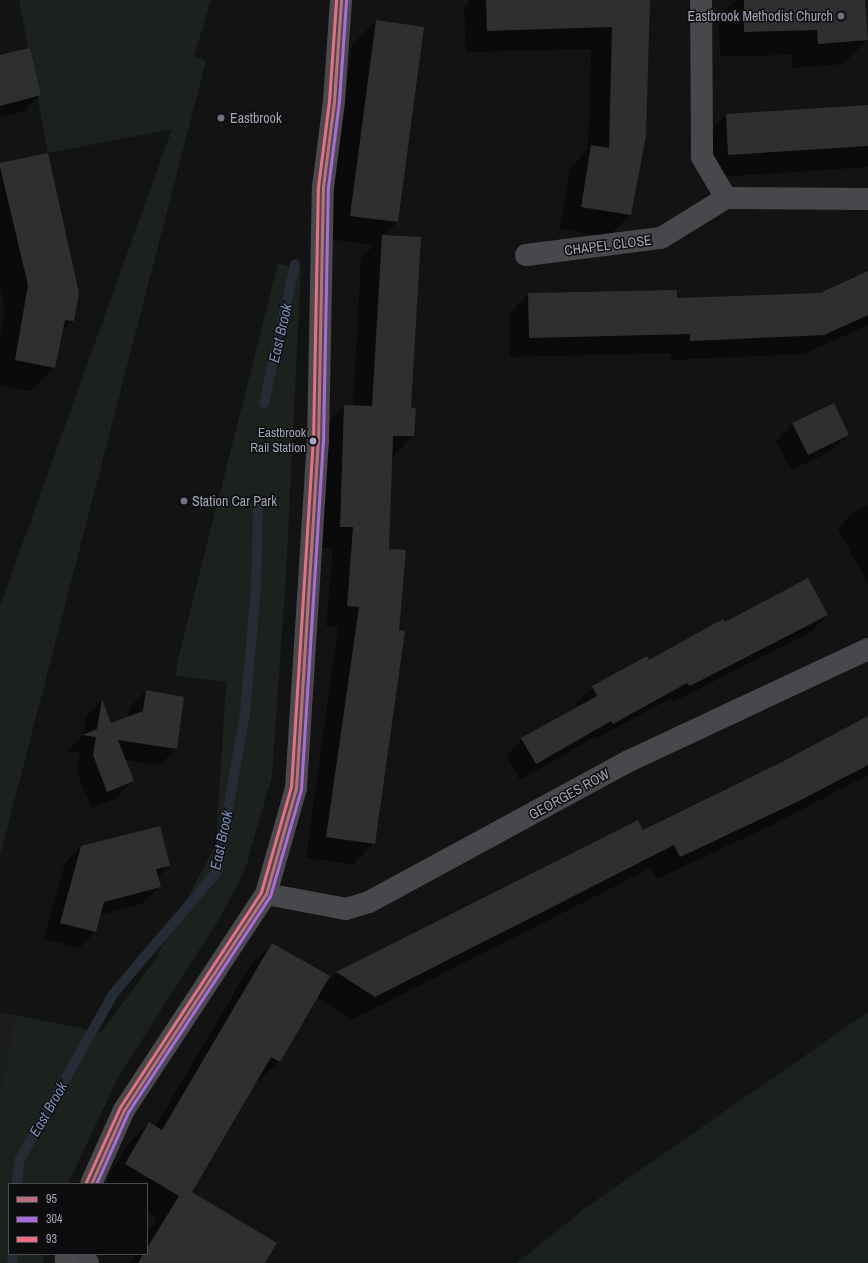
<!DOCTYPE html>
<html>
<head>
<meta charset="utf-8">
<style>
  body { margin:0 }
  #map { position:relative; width:868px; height:1263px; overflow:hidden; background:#131313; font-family:"Archivo Narrow",sans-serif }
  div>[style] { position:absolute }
  .built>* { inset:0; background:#1d1d1f }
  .green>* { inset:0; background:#1b221d }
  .shadow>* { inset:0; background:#0007 }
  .stream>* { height:10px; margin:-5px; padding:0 5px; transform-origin:5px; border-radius:5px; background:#252c36 }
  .building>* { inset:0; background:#2f2f31 }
  .minor>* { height:22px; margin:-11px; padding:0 11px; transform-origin:11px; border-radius:11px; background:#47484c }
  .major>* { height:22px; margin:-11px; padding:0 11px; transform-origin:11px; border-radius:11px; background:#4a4a4e }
  .bus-1>* { height:3px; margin:-1.5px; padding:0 1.5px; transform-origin:1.5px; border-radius:1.5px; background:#ba6f7c }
  .bus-2>* { height:3px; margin:-1.5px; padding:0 1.5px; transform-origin:1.5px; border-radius:1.5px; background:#aa6cdc }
  .bus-3>* { height:3px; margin:-1.5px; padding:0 1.5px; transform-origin:1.5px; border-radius:1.5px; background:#eb6e82 }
  .dots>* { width:11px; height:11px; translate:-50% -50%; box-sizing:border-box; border:2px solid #0d0d0f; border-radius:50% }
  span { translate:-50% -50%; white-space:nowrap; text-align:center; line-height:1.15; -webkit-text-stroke:3px #0d0d0f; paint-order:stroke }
  .bus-label { font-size:13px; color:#a2a6b6 }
  .right { translate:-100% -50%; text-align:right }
  .poi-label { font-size:14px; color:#a2a6b6 }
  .left { translate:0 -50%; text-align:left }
  .street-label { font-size:14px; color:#a2a6b6 }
  .water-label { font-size:15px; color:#758fb5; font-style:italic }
  .legend { position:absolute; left:8px; top:1183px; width:140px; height:72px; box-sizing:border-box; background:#0d0d0f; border:1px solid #494a52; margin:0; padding:5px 7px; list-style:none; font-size:12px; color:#a2a6b6 }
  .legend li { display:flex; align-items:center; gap:8px; height:20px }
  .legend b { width:20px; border:1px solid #494a52 }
</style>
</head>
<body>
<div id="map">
  <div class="built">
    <div style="clip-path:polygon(0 1012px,15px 1015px,0 1093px)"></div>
  </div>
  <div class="green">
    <div style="clip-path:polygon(19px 0,211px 0,194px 56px,206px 61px,0 856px,0 606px,172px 129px,48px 153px)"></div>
    <div style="clip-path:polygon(278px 263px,301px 270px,286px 575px,272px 776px,245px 870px,221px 916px,117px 1079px,68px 1184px,9px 1184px,9px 1254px,45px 1254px,43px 1263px,0 1263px,0 1093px,15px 1015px,101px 1032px,155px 960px,216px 844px,226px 682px,176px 676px,177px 663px)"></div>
    <div style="clip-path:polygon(868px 1012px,868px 1263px,517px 1263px,588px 1206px)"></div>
  </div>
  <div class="shadow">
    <div style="clip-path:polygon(471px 0,649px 0,645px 136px,630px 215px,608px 237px,560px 229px,570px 168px,588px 149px,591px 49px,466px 52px,464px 7px)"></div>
    <div style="clip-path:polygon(736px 0,864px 0,868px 39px,843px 64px,793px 68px,792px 55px,720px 56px,719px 16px)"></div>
    <div style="clip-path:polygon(376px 21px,397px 222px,383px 236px,413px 436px,392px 457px,374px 843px,353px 864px,306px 858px,338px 627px,326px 626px,333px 548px,319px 548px,323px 427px,344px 406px,353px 407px,361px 258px,374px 245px,327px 239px,352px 45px)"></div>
    <div style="clip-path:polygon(0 56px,40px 95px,24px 111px,0 117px)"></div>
    <div style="clip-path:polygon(868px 106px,868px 167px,705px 178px,703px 138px,726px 115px)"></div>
    <div style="clip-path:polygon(0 164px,73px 320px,62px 331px,55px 367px,31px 391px,0 385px,0 338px,5px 309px,0 288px)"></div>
    <div style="clip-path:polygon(868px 272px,868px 325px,804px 354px,671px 360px,671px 353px,510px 357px,509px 314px,529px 294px,676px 299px,820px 294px)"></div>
    <div style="clip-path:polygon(793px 424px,848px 435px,831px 451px,791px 470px,776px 441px)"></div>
    <div style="clip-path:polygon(868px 505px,868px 584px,838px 529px,854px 512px)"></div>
    <div style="clip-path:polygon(827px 615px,811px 632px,673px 702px,671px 698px,596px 739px,595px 737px,520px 780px,506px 756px,522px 739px,579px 707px,576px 703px,593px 687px,725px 624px)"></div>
    <div style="clip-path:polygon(146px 691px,183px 698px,176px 749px,160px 765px,124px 760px,132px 781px,116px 798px,91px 808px,77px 772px,80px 753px,67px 751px,83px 735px,86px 716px,102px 700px,111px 725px,128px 718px,130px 707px)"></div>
    <div style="clip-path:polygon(868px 718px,868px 775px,774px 824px,657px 879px,651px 868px,351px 1020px,316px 997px,279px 1062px,255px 1083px,191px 1192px,264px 1263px,130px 1263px,136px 1254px,147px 1254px,147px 1235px,157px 1218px,147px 1212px,147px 1184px,105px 1184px,127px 1145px,149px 1123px,155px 1127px,250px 966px,272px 944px,323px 986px,337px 972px,642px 832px,780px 764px)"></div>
    <div style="clip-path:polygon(81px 847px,169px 866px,157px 878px,159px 887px,143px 903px,100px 915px,95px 932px,79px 948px,44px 939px,65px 863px)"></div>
  </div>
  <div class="stream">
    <div style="left:264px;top:403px;width:142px;rotate:-77.4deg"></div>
    <div style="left:17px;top:1184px;width:23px;rotate:-85deg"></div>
    <div style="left:19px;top:1161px;width:192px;rotate:-60.6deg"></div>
    <div style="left:113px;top:994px;width:160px;rotate:-49.6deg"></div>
    <div style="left:217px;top:872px;width:161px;rotate:-80deg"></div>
    <div style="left:245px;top:713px;width:125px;rotate:-85deg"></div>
    <div style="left:256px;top:588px;width:80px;rotate:-88.6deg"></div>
    <div style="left:12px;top:1263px;width:9px;rotate:-84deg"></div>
  </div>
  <div class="building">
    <div style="clip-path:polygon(486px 0,650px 0,646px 136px,631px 215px,581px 207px,591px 145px,609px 148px,612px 27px,487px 31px)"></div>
    <div style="clip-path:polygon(744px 0,865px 0,868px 40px,818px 44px,817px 30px,744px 32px)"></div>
    <div style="clip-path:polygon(376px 20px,424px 27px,398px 222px,350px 216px)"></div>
    <div style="clip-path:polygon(30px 48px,41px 95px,0 106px,0 55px)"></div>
    <div style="clip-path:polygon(868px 105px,868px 146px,728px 155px,726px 114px)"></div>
    <div style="clip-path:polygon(48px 153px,79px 293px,74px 321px,65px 320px,55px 368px,15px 360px,28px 285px,0 167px,0 163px)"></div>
    <div style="clip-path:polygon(382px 235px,421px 237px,411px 408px,416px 408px,414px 436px,393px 436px,389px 549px,406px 550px,399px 630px,405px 631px,375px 844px,326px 837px,359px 607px,347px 606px,353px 527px,340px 527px,344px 405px,372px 406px)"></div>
    <div style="clip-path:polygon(868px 271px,868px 315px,824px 335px,690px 341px,690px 334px,529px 338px,528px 293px,677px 290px,677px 298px,820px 293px)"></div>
    <div style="clip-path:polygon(834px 403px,849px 435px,808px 455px,792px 423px)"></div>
    <div style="clip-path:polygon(808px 578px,828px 615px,690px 686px,687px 683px,613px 724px,611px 721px,536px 764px,521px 738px,597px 696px,592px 686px,647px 656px,649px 660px,723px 619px,725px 622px)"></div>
    <div style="clip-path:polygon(146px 690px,184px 697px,177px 749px,118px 740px,134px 781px,107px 792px,93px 755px,96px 737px,82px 735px,97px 729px,102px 699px,111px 723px,143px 711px)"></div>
    <div style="clip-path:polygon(868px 716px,868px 765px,799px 801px,680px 857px,674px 845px,375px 997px,336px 972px,638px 820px,643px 830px,780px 763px)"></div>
    <div style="clip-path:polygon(160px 826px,170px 866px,156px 869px,161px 887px,104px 902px,96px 932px,60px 923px,81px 846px)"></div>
    <div style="clip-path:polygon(272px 943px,330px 976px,280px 1062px,271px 1057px,192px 1192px,277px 1243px,265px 1263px,138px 1263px,143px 1254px,147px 1254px,147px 1248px,179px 1196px,125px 1164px,149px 1122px,162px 1130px)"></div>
  </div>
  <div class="minor">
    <div style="left:701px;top:0;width:157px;rotate:89.6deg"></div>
    <div style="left:702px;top:157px;width:48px;rotate:59.7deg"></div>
    <div style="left:726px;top:198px;width:142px;rotate:0.4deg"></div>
    <div style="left:526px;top:255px;width:136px;rotate:-7.2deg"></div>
    <div style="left:661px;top:238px;width:76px;rotate:-31.6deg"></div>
    <div style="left:266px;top:894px;width:81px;rotate:10.6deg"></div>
    <div style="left:346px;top:909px;width:24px;rotate:-17deg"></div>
    <div style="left:369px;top:902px;width:296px;rotate:-28.5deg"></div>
    <div style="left:629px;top:761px;width:264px;rotate:-25.1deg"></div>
    <div style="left:80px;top:1254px;width:12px;rotate:48deg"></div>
  </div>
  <div class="major">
    <div style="left:91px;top:1184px;width:81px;rotate:-66deg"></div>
    <div style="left:124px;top:1110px;width:258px;rotate:-56.7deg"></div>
    <div style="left:266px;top:894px;width:110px;rotate:-74.2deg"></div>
    <div style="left:296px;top:788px;width:347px;rotate:-86.4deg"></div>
    <div style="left:318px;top:442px;width:255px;rotate:-88.9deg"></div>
    <div style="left:323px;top:187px;width:87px;rotate:-82.7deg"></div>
    <div style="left:334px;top:101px;width:101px;rotate:-86deg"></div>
    <div style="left:66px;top:1263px;width:9px;rotate:-90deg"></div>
  </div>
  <div class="bus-1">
    <div style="left:91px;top:1184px;width:81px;rotate:-66deg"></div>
    <div style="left:124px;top:1110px;width:258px;rotate:-56.7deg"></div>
    <div style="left:266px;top:894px;width:110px;rotate:-74.2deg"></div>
    <div style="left:296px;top:788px;width:347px;rotate:-86.4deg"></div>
    <div style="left:318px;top:442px;width:255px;rotate:-88.9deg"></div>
    <div style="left:323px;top:187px;width:87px;rotate:-82.7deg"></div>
    <div style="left:334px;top:101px;width:101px;rotate:-86deg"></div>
  </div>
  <div class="bus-2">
    <div style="left:96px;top:1184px;width:79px;rotate:-66deg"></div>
    <div style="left:128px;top:1112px;width:258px;rotate:-56.7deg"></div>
    <div style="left:270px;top:896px;width:111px;rotate:-73.8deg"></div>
    <div style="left:301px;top:789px;width:348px;rotate:-86.4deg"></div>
    <div style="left:323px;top:442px;width:255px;rotate:-88.9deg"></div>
    <div style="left:328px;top:187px;width:87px;rotate:-82.7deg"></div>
    <div style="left:339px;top:101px;width:101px;rotate:-86deg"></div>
  </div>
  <div class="bus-3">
    <div style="left:86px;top:1182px;width:82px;rotate:-65.6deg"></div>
    <div style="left:120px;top:1107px;width:257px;rotate:-56.7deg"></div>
    <div style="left:261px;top:892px;width:109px;rotate:-74.1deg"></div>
    <div style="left:291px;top:787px;width:346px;rotate:-86.4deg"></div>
    <div style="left:313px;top:442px;width:255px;rotate:-88.9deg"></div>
    <div style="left:318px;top:187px;width:87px;rotate:-82.7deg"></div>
    <div style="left:329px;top:101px;width:101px;rotate:-86deg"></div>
  </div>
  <div class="dots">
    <div style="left:841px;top:16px;background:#70737d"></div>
    <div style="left:221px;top:118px;background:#70737d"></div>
    <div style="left:313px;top:441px;background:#a2a6b6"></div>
    <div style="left:184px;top:501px;background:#70737d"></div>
  </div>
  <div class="bus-label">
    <span class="right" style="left:306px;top:441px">Eastbrook<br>Rail Station</span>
  </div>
  <div class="poi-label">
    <span class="right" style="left:833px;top:16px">Eastbrook Methodist Church</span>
    <span class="left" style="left:230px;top:118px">Eastbrook</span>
    <span class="left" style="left:192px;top:501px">Station Car Park</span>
  </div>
  <div class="street-label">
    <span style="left:608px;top:245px;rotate:-7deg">CHAPEL CLOSE</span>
    <span style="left:569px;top:794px;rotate:-29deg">GEORGES ROW</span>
  </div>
  <div class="water-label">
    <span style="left:280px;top:333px;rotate:-77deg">East Brook</span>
    <span style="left:221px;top:840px;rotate:-78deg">East Brook</span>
    <span style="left:48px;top:1109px;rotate:-60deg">East Brook</span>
  </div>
  <ul class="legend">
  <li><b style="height:5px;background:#ba6f7c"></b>95</li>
  <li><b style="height:5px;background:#aa6cdc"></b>304</li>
  <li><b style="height:5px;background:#eb6e82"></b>93</li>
  </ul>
</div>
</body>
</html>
